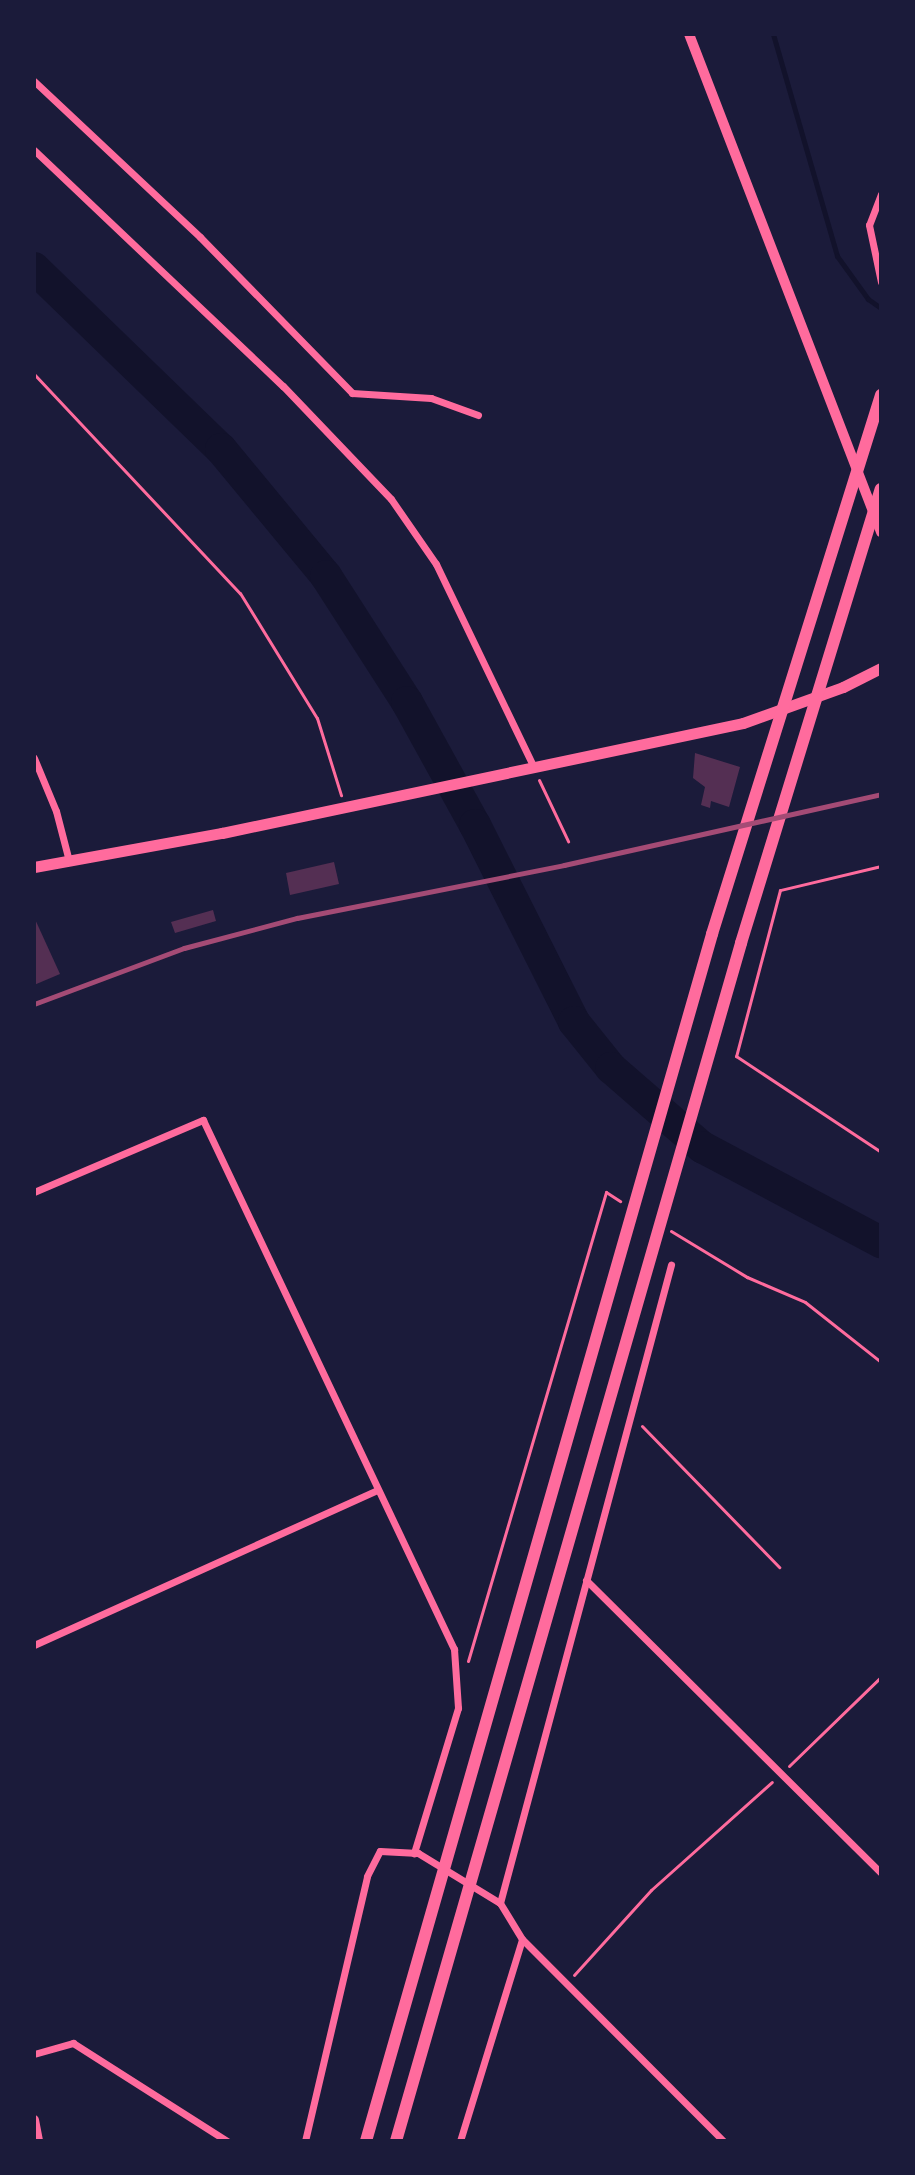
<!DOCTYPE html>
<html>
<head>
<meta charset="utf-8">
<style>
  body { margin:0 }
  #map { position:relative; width:915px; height:2175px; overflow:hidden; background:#1b1b3a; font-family:"Space Grotesk",sans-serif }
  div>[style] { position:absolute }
  .stream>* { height:5px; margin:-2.5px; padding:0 2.5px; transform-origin:2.5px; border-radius:2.5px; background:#12122b }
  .river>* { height:32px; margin:-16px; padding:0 16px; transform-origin:16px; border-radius:16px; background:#12122b }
  .building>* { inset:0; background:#542f53 }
  .path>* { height:3px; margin:-1.5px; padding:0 1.5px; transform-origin:1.5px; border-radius:1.5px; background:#ff6b9d }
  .minor>* { height:7px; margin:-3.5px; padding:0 3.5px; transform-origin:3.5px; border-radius:3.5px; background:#ff6b9d }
  .secondary>* { height:10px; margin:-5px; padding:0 5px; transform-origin:5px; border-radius:5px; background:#ff6b9d }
  .primary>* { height:11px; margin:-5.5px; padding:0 5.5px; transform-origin:5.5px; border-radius:5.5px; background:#ff6b9d }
  .motorway>* { height:12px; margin:-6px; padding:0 6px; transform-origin:6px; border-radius:6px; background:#ff6b9d }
  .rail>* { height:5px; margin:-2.5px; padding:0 2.5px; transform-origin:2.5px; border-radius:2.5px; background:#a44b75 }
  span { translate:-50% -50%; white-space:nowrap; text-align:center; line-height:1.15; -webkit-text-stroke:7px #1b1b3a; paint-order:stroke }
  .frame { position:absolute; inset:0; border:36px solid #1b1b3a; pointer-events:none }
</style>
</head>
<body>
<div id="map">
  <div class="stream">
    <div style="left:773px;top:34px;width:231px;rotate:73.9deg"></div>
    <div style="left:837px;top:256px;width:53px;rotate:54.2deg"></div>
    <div style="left:868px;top:299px;width:16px;rotate:35deg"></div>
  </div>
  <div class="river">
    <div style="left:34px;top:268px;width:260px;rotate:44.1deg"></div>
    <div style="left:221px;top:449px;width:165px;rotate:50.4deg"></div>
    <div style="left:326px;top:576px;width:150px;rotate:57.3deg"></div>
    <div style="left:407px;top:702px;width:141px;rotate:61.1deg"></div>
    <div style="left:475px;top:825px;width:220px;rotate:63.3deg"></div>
    <div style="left:574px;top:1022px;width:59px;rotate:51.2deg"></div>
    <div style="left:611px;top:1068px;width:121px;rotate:41deg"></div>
    <div style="left:702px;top:1147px;width:203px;rotate:28deg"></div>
  </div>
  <div class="building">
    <div style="clip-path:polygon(695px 753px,740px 767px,729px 807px,711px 801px,710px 808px,701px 805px,705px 787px,693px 778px)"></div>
    <div style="clip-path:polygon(334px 862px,339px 884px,290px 895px,286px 873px)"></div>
    <div style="clip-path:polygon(213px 910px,216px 921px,175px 933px,171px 922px)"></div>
    <div style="clip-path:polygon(34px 917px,60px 974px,34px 985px)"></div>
  </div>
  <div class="path">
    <div style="left:34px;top:374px;width:301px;rotate:46.8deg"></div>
    <div style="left:240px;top:593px;width:147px;rotate:58.4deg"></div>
    <div style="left:317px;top:718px;width:81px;rotate:72.7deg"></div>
    <div style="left:539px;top:780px;width:68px;rotate:64.6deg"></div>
    <div style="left:881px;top:866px;width:104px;rotate:166.6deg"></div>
    <div style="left:780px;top:890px;width:172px;rotate:104.8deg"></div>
    <div style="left:736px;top:1056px;width:174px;rotate:33.5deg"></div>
    <div style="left:671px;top:1231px;width:89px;rotate:31.2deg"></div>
    <div style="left:747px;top:1277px;width:63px;rotate:23.3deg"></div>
    <div style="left:805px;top:1302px;width:97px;rotate:38.3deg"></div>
    <div style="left:642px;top:1426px;width:197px;rotate:45.8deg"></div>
    <div style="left:468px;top:1661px;width:489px;rotate:-73.6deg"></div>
    <div style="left:606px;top:1192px;width:17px;rotate:33deg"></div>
    <div style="left:789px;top:1766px;width:128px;rotate:-44.1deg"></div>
    <div style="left:574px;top:1975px;width:115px;rotate:-47.8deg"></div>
    <div style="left:651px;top:1890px;width:162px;rotate:-41.8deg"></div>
  </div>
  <div class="minor">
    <div style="left:34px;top:81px;width:228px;rotate:43.2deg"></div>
    <div style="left:200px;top:237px;width:218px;rotate:45.7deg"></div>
    <div style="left:352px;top:393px;width:79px;rotate:3.6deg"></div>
    <div style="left:431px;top:398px;width:50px;rotate:19.9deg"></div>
    <div style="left:34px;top:150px;width:343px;rotate:43.5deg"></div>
    <div style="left:283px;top:386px;width:156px;rotate:46.3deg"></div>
    <div style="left:391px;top:499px;width:79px;rotate:55.3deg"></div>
    <div style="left:436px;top:564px;width:226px;rotate:64.3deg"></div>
    <div style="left:881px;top:194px;width:33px;rotate:111deg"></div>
    <div style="left:869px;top:225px;width:58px;rotate:78.1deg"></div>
    <div style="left:34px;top:758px;width:57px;rotate:67.5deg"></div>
    <div style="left:56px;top:811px;width:52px;rotate:75.4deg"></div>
    <div style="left:34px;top:1192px;width:184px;rotate:-23.1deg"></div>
    <div style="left:203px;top:1120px;width:586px;rotate:64.62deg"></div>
    <div style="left:454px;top:1649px;width:59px;rotate:86.1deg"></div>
    <div style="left:458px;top:1708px;width:152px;rotate:106.9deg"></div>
    <div style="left:586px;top:1580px;width:416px;rotate:44.8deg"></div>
    <div style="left:34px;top:1645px;width:377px;rotate:-24.3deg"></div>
    <div style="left:500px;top:1903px;width:661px;rotate:-75deg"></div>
    <div style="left:34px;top:2054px;width:41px;rotate:-15.8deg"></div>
    <div style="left:73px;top:2043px;width:183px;rotate:32.5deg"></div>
    <div style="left:305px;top:2141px;width:272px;rotate:-76.8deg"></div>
    <div style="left:367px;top:1876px;width:28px;rotate:-63deg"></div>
    <div style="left:380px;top:1851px;width:38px;rotate:3deg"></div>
    <div style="left:418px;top:1853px;width:96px;rotate:31.4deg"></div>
    <div style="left:500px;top:1903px;width:42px;rotate:58.6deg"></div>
    <div style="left:522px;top:1939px;width:285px;rotate:45.1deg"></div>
    <div style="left:460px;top:2141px;width:211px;rotate:-72.9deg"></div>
  </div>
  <div class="secondary">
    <div style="left:689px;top:34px;width:534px;rotate:68.92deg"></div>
    <div style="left:34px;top:2120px;width:21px;rotate:79deg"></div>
  </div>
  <div class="primary">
    <div style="left:34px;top:867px;width:191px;rotate:-10.3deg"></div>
    <div style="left:222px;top:833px;width:532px;rotate:-11.92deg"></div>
    <div style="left:743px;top:723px;width:106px;rotate:-19.8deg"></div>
    <div style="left:843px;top:687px;width:42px;rotate:-26.6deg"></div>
  </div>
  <div class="motorway">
    <div style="left:366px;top:2141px;width:1256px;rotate:-74deg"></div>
    <div style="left:712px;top:934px;width:565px;rotate:-72.59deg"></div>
    <div style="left:396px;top:2141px;width:1247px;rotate:-73.93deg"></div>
    <div style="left:741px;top:943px;width:475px;rotate:-72.9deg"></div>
  </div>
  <div class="rail">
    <div style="left:34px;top:1004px;width:160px;rotate:-20.5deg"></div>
    <div style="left:184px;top:948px;width:117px;rotate:-14.9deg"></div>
    <div style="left:297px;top:918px;width:272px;rotate:-11.2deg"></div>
    <div style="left:564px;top:865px;width:325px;rotate:-12.6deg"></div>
  </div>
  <div class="frame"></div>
</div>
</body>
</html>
